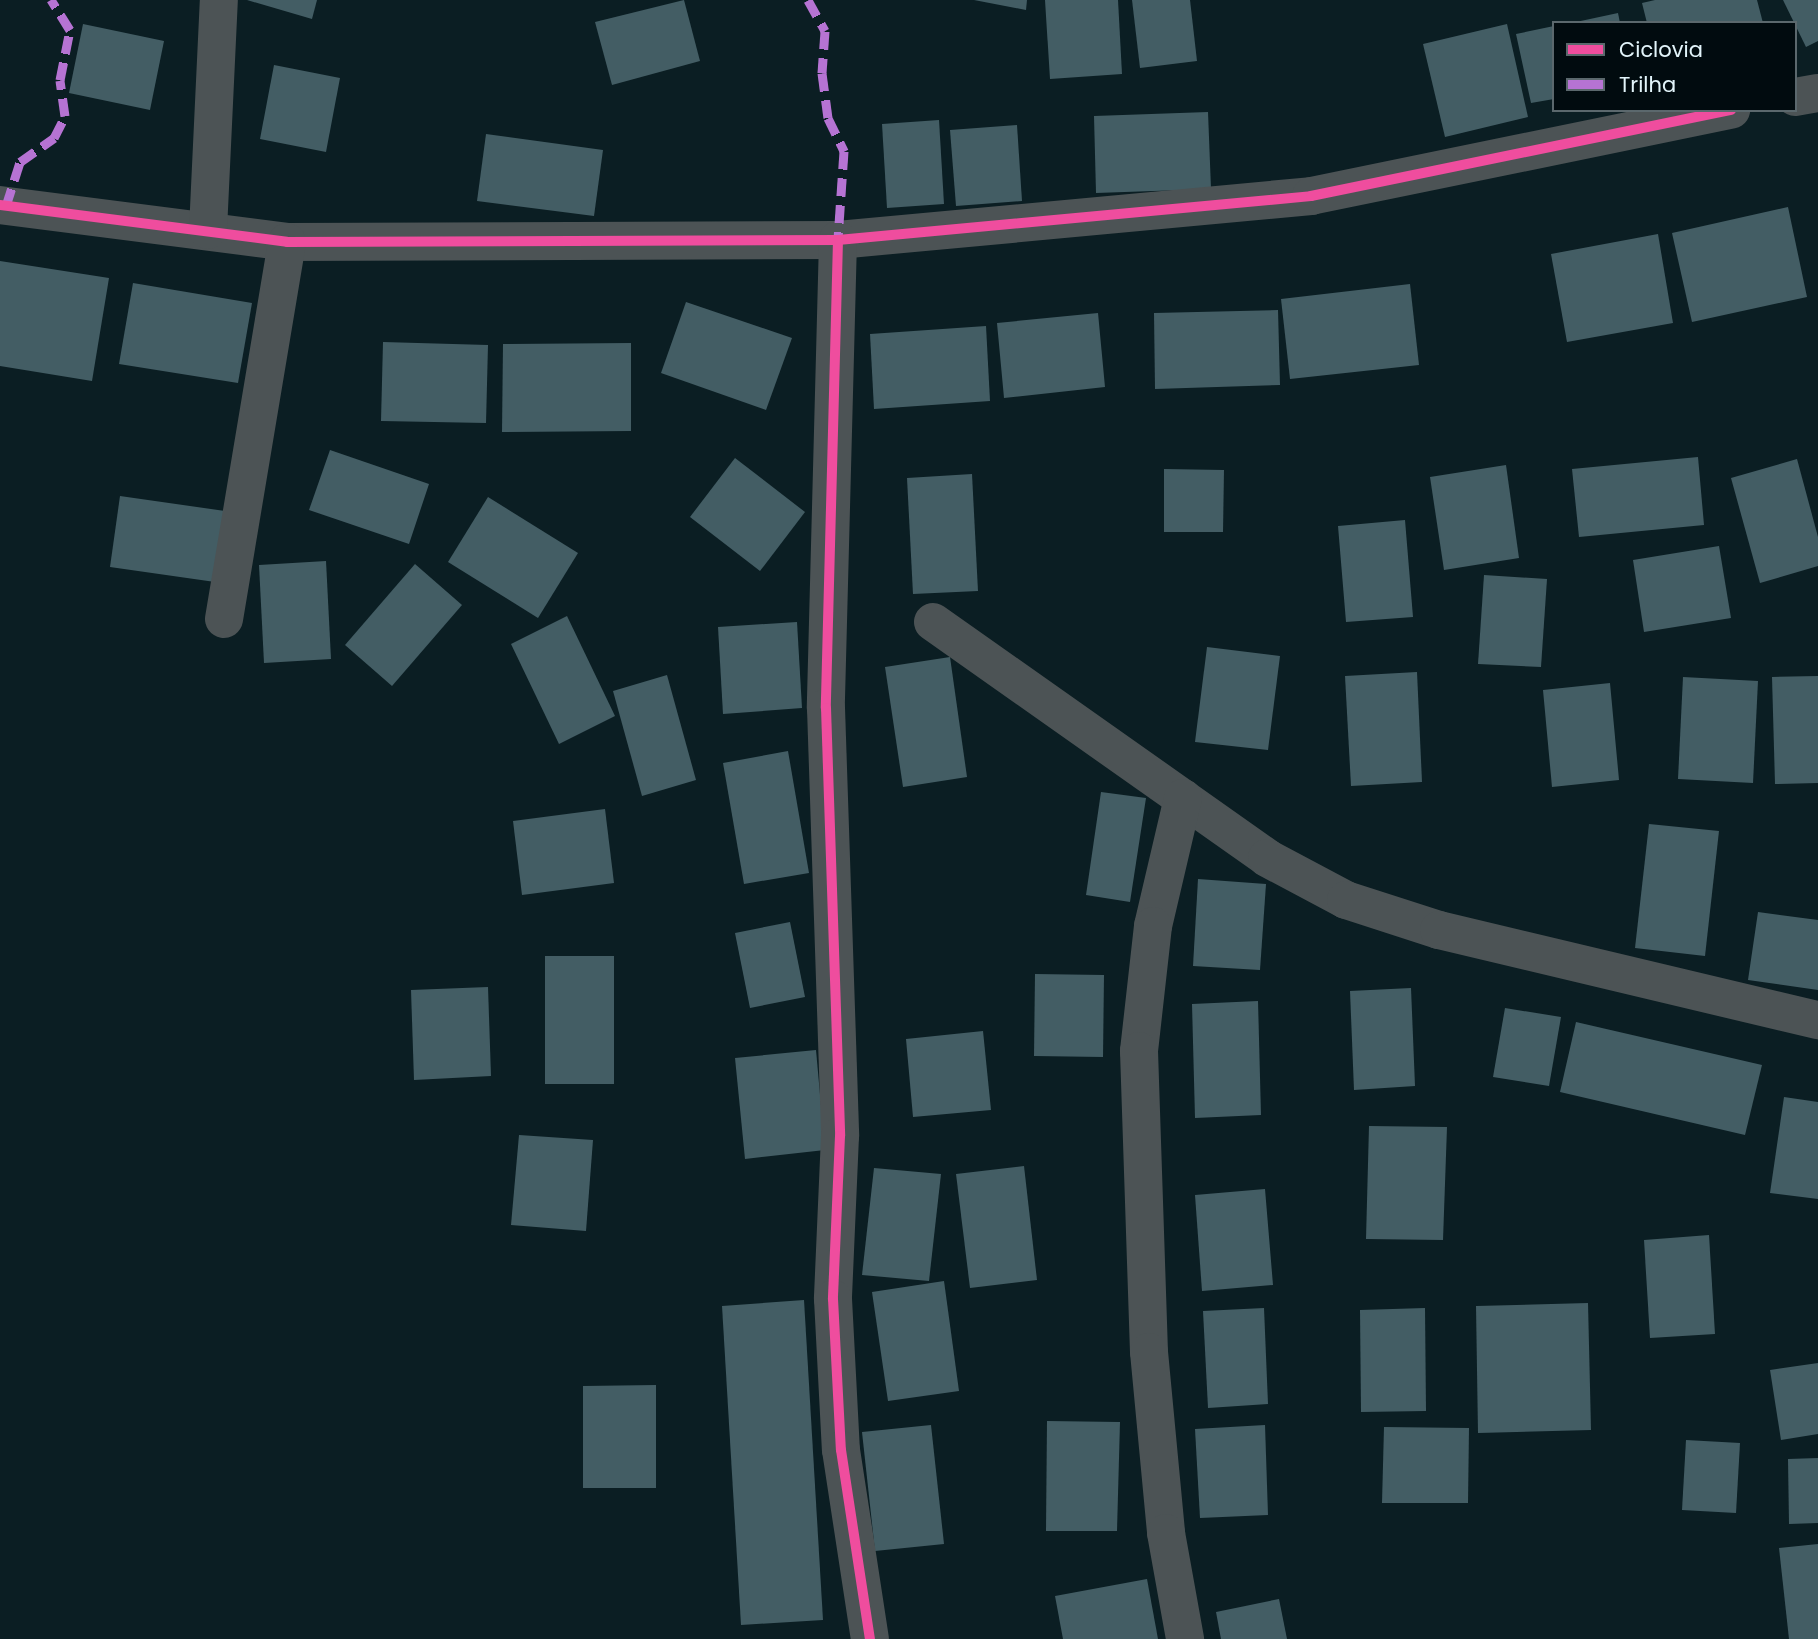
<!DOCTYPE html>
<html>
<head>
<meta charset="utf-8">
<style>
  body { margin:0 }
  #map { position:relative; width:1818px; height:1639px; overflow:hidden; background:#0b1e23; font-family:Poppins,sans-serif }
  div>[style] { position:absolute }
  .building>* { inset:0; background:#435d64 }
  .minor>* { height:38px; margin:-19px; padding:0 19px; transform-origin:19px; border-radius:19px; background:#4c5355 }
  .quiet>* { height:9px; margin-top:-4.5px; transform-origin:0; background:repeating-linear-gradient(90deg,#b673d3 0 18px,transparent 0 27px) }
  .cycleway>* { height:10px; margin:-5px; padding:0 5px; transform-origin:5px; border-radius:5px; background:#ef4d9e }
  span { translate:-50% -50%; white-space:nowrap; text-align:center; line-height:1.15; -webkit-text-stroke:7px #010b0f; paint-order:stroke }
  .legend { position:absolute; left:1552px; top:21px; width:245px; height:91px; box-sizing:border-box; background:#010b0f; border:2px solid #5b686d; margin:0; padding:9px 12px; list-style:none; font-size:21px; color:#e2f4fa }
  .legend li { display:flex; align-items:center; gap:14px; height:35px }
  .legend b { width:35px; border:2px solid #5b686d }
</style>
</head>
<body>
<div id="map">
  <div class="building">
    <div style="clip-path:polygon(247px 0,317px 0,312px 19px)"></div>
    <div style="clip-path:polygon(684px 0,700px 61px,612px 85px,595px 22px)"></div>
    <div style="clip-path:polygon(974px 0,1027px 0,1026px 10px)"></div>
    <div style="clip-path:polygon(1045px 0,1118px 0,1122px 74px,1050px 79px)"></div>
    <div style="clip-path:polygon(1132px 0,1190px 0,1197px 61px,1140px 68px)"></div>
    <div style="clip-path:polygon(1655px 0,1757px 0,1763px 23px,1647px 23px,1642px 3px)"></div>
    <div style="clip-path:polygon(1783px 0,1818px 0,1818px 41px,1806px 47px)"></div>
    <div style="clip-path:polygon(1618px 13px,1620px 23px,1576px 23px,1576px 22px)"></div>
    <div style="clip-path:polygon(83px 24px,164px 41px,150px 110px,69px 93px)"></div>
    <div style="clip-path:polygon(1507px 24px,1528px 117px,1445px 137px,1423px 44px)"></div>
    <div style="clip-path:polygon(1554px 26px,1554px 99px,1531px 103px,1516px 34px)"></div>
    <div style="clip-path:polygon(274px 65px,340px 78px,326px 152px,260px 139px)"></div>
    <div style="clip-path:polygon(1208px 112px,1211px 189px,1096px 193px,1094px 116px)"></div>
    <div style="clip-path:polygon(939px 120px,944px 204px,887px 208px,882px 124px)"></div>
    <div style="clip-path:polygon(1017px 125px,1022px 201px,956px 206px,950px 130px)"></div>
    <div style="clip-path:polygon(486px 134px,603px 150px,594px 216px,477px 201px)"></div>
    <div style="clip-path:polygon(1788px 207px,1807px 297px,1692px 322px,1672px 233px)"></div>
    <div style="clip-path:polygon(1658px 234px,1673px 323px,1567px 342px,1551px 254px)"></div>
    <div style="clip-path:polygon(0 261px,109px 278px,92px 381px,0 366px)"></div>
    <div style="clip-path:polygon(133px 283px,252px 303px,238px 383px,119px 364px)"></div>
    <div style="clip-path:polygon(1410px 284px,1419px 365px,1290px 379px,1281px 299px)"></div>
    <div style="clip-path:polygon(686px 302px,792px 338px,766px 410px,661px 373px)"></div>
    <div style="clip-path:polygon(1278px 310px,1280px 385px,1155px 389px,1154px 313px)"></div>
    <div style="clip-path:polygon(1098px 313px,1105px 387px,1004px 398px,997px 323px)"></div>
    <div style="clip-path:polygon(986px 326px,990px 401px,874px 409px,870px 334px)"></div>
    <div style="clip-path:polygon(383px 342px,488px 345px,486px 423px,381px 421px)"></div>
    <div style="clip-path:polygon(631px 343px,631px 431px,502px 432px,503px 344px)"></div>
    <div style="clip-path:polygon(330px 450px,429px 484px,409px 544px,309px 510px)"></div>
    <div style="clip-path:polygon(1698px 457px,1704px 525px,1579px 537px,1572px 469px)"></div>
    <div style="clip-path:polygon(735px 458px,805px 512px,760px 571px,690px 517px)"></div>
    <div style="clip-path:polygon(1797px 459px,1818px 537px,1818px 566px,1760px 583px,1731px 478px)"></div>
    <div style="clip-path:polygon(1506px 465px,1519px 558px,1444px 570px,1430px 477px)"></div>
    <div style="clip-path:polygon(1164px 469px,1224px 470px,1223px 532px,1164px 532px)"></div>
    <div style="clip-path:polygon(972px 474px,978px 591px,913px 594px,907px 478px)"></div>
    <div style="clip-path:polygon(120px 496px,232px 512px,222px 583px,110px 567px)"></div>
    <div style="clip-path:polygon(488px 497px,578px 553px,538px 618px,448px 562px)"></div>
    <div style="clip-path:polygon(1405px 520px,1413px 617px,1346px 622px,1338px 526px)"></div>
    <div style="clip-path:polygon(1719px 546px,1731px 618px,1644px 632px,1633px 560px)"></div>
    <div style="clip-path:polygon(326px 561px,331px 659px,264px 663px,259px 565px)"></div>
    <div style="clip-path:polygon(415px 564px,462px 605px,392px 686px,345px 645px)"></div>
    <div style="clip-path:polygon(1484px 575px,1547px 579px,1541px 667px,1478px 664px)"></div>
    <div style="clip-path:polygon(567px 616px,615px 716px,559px 744px,511px 644px)"></div>
    <div style="clip-path:polygon(797px 622px,802px 708px,723px 714px,718px 627px)"></div>
    <div style="clip-path:polygon(1207px 647px,1280px 656px,1268px 750px,1195px 742px)"></div>
    <div style="clip-path:polygon(950px 657px,967px 777px,903px 787px,885px 667px)"></div>
    <div style="clip-path:polygon(1417px 672px,1422px 782px,1351px 786px,1345px 676px)"></div>
    <div style="clip-path:polygon(667px 675px,696px 780px,642px 796px,613px 691px)"></div>
    <div style="clip-path:polygon(1818px 676px,1818px 783px,1775px 784px,1772px 677px)"></div>
    <div style="clip-path:polygon(1683px 677px,1758px 681px,1753px 783px,1678px 779px)"></div>
    <div style="clip-path:polygon(1610px 683px,1619px 780px,1552px 787px,1543px 690px)"></div>
    <div style="clip-path:polygon(788px 751px,809px 873px,744px 884px,723px 763px)"></div>
    <div style="clip-path:polygon(1101px 792px,1146px 798px,1130px 902px,1086px 895px)"></div>
    <div style="clip-path:polygon(605px 809px,614px 883px,522px 895px,513px 821px)"></div>
    <div style="clip-path:polygon(1649px 824px,1719px 831px,1705px 956px,1635px 948px)"></div>
    <div style="clip-path:polygon(1198px 879px,1266px 884px,1260px 970px,1193px 966px)"></div>
    <div style="clip-path:polygon(1758px 912px,1818px 920px,1818px 990px,1748px 980px)"></div>
    <div style="clip-path:polygon(790px 922px,805px 997px,750px 1008px,735px 933px)"></div>
    <div style="clip-path:polygon(545px 956px,614px 956px,614px 1084px,545px 1084px)"></div>
    <div style="clip-path:polygon(1035px 974px,1104px 975px,1103px 1057px,1034px 1056px)"></div>
    <div style="clip-path:polygon(488px 987px,491px 1076px,414px 1080px,411px 990px)"></div>
    <div style="clip-path:polygon(1411px 988px,1415px 1086px,1354px 1090px,1350px 991px)"></div>
    <div style="clip-path:polygon(1258px 1001px,1261px 1115px,1195px 1118px,1192px 1004px)"></div>
    <div style="clip-path:polygon(1505px 1008px,1561px 1017px,1549px 1086px,1493px 1077px)"></div>
    <div style="clip-path:polygon(1576px 1022px,1762px 1065px,1745px 1135px,1560px 1092px)"></div>
    <div style="clip-path:polygon(983px 1031px,991px 1110px,913px 1117px,906px 1039px)"></div>
    <div style="clip-path:polygon(816px 1050px,825px 1150px,745px 1159px,735px 1058px)"></div>
    <div style="clip-path:polygon(1784px 1097px,1818px 1102px,1818px 1199px,1770px 1193px)"></div>
    <div style="clip-path:polygon(1369px 1126px,1447px 1127px,1443px 1240px,1366px 1239px)"></div>
    <div style="clip-path:polygon(519px 1135px,593px 1140px,586px 1231px,511px 1225px)"></div>
    <div style="clip-path:polygon(1024px 1166px,1037px 1280px,970px 1288px,956px 1174px)"></div>
    <div style="clip-path:polygon(874px 1168px,941px 1174px,929px 1281px,862px 1275px)"></div>
    <div style="clip-path:polygon(1265px 1189px,1273px 1285px,1202px 1291px,1195px 1195px)"></div>
    <div style="clip-path:polygon(1709px 1235px,1715px 1334px,1650px 1338px,1644px 1240px)"></div>
    <div style="clip-path:polygon(944px 1281px,959px 1391px,888px 1401px,872px 1292px)"></div>
    <div style="clip-path:polygon(804px 1300px,823px 1620px,741px 1625px,722px 1306px)"></div>
    <div style="clip-path:polygon(1588px 1303px,1591px 1430px,1478px 1433px,1476px 1306px)"></div>
    <div style="clip-path:polygon(1264px 1308px,1268px 1404px,1208px 1408px,1203px 1311px)"></div>
    <div style="clip-path:polygon(1425px 1308px,1426px 1411px,1361px 1412px,1360px 1310px)"></div>
    <div style="clip-path:polygon(1818px 1363px,1818px 1434px,1781px 1440px,1770px 1370px)"></div>
    <div style="clip-path:polygon(656px 1385px,656px 1488px,583px 1488px,583px 1386px)"></div>
    <div style="clip-path:polygon(1047px 1421px,1120px 1422px,1117px 1531px,1046px 1531px)"></div>
    <div style="clip-path:polygon(931px 1425px,944px 1544px,875px 1551px,862px 1432px)"></div>
    <div style="clip-path:polygon(1265px 1425px,1268px 1515px,1200px 1518px,1195px 1429px)"></div>
    <div style="clip-path:polygon(1384px 1427px,1469px 1428px,1468px 1503px,1382px 1503px)"></div>
    <div style="clip-path:polygon(1686px 1440px,1740px 1443px,1736px 1513px,1682px 1510px)"></div>
    <div style="clip-path:polygon(1818px 1458px,1818px 1523px,1789px 1524px,1788px 1459px)"></div>
    <div style="clip-path:polygon(1818px 1544px,1818px 1639px,1789px 1639px,1779px 1548px)"></div>
    <div style="clip-path:polygon(1147px 1579px,1158px 1639px,1063px 1639px,1055px 1596px)"></div>
    <div style="clip-path:polygon(1279px 1599px,1287px 1639px,1221px 1639px,1216px 1612px)"></div>
  </div>
  <div class="minor">
    <div style="left:1795px;top:97px;width:23px;rotate:-10deg"></div>
    <div style="left:0;top:205px;width:289px;rotate:7.3deg"></div>
    <div style="left:287px;top:242px;width:551px;rotate:-0.21deg"></div>
    <div style="left:838px;top:240px;width:475px;rotate:-5.3deg"></div>
    <div style="left:1311px;top:196px;width:429px;rotate:-11.6deg"></div>
    <div style="left:208px;top:230px;width:230px;rotate:-87.3deg"></div>
    <div style="left:838px;top:240px;width:468px;rotate:91.5deg"></div>
    <div style="left:826px;top:708px;width:428px;rotate:88.1deg"></div>
    <div style="left:840px;top:1136px;width:163px;rotate:92.5deg"></div>
    <div style="left:833px;top:1299px;width:151px;rotate:87deg"></div>
    <div style="left:841px;top:1450px;width:191px;rotate:81.3deg"></div>
    <div style="left:224px;top:619px;width:382px;rotate:-80.5deg"></div>
    <div style="left:933px;top:622px;width:409px;rotate:35.2deg"></div>
    <div style="left:1267px;top:858px;width:89px;rotate:28deg"></div>
    <div style="left:1346px;top:900px;width:98px;rotate:17.9deg"></div>
    <div style="left:1439px;top:930px;width:390px;rotate:13.4deg"></div>
    <div style="left:1183px;top:798px;width:131px;rotate:103.2deg"></div>
    <div style="left:1153px;top:926px;width:126px;rotate:96.4deg"></div>
    <div style="left:1139px;top:1051px;width:301px;rotate:88.1deg"></div>
    <div style="left:1149px;top:1352px;width:182px;rotate:84.6deg"></div>
    <div style="left:1166px;top:1533px;width:108px;rotate:79.8deg"></div>
  </div>
  <div class="quiet">
    <div style="left:808px;top:0;width:35px;rotate:61deg"></div>
    <div style="left:825px;top:31px;width:42px;rotate:94.1deg"></div>
    <div style="left:822px;top:73px;width:45px;rotate:82.4deg"></div>
    <div style="left:828px;top:118px;width:37px;rotate:64deg"></div>
    <div style="left:844px;top:151px;width:89px;rotate:93.9deg"></div>
    <div style="left:6px;top:206px;width:46px;rotate:-72.3deg"></div>
    <div style="left:20px;top:162px;width:42px;rotate:-35.2deg"></div>
    <div style="left:54px;top:138px;width:25px;rotate:-63deg"></div>
    <div style="left:65px;top:116px;width:36px;rotate:-98deg"></div>
    <div style="left:60px;top:80px;width:51px;rotate:-78.7deg"></div>
    <div style="left:70px;top:30px;width:36px;rotate:-122deg"></div>
  </div>
  <div class="cycleway">
    <div style="left:0;top:205px;width:289px;rotate:7.3deg"></div>
    <div style="left:287px;top:242px;width:551px;rotate:-0.21deg"></div>
    <div style="left:838px;top:240px;width:475px;rotate:-5.3deg"></div>
    <div style="left:1311px;top:196px;width:429px;rotate:-11.6deg"></div>
    <div style="left:838px;top:240px;width:468px;rotate:91.5deg"></div>
    <div style="left:826px;top:708px;width:428px;rotate:88.1deg"></div>
    <div style="left:840px;top:1136px;width:163px;rotate:92.5deg"></div>
    <div style="left:833px;top:1299px;width:151px;rotate:87deg"></div>
    <div style="left:841px;top:1450px;width:191px;rotate:81.3deg"></div>
  </div>
  <ul class="legend">
  <li><b style="height:9px;background:#ef4d9e"></b>Ciclovia</li>
  <li><b style="height:9px;background:#b673d3"></b>Trilha</li>
  </ul>
</div>
</body>
</html>
